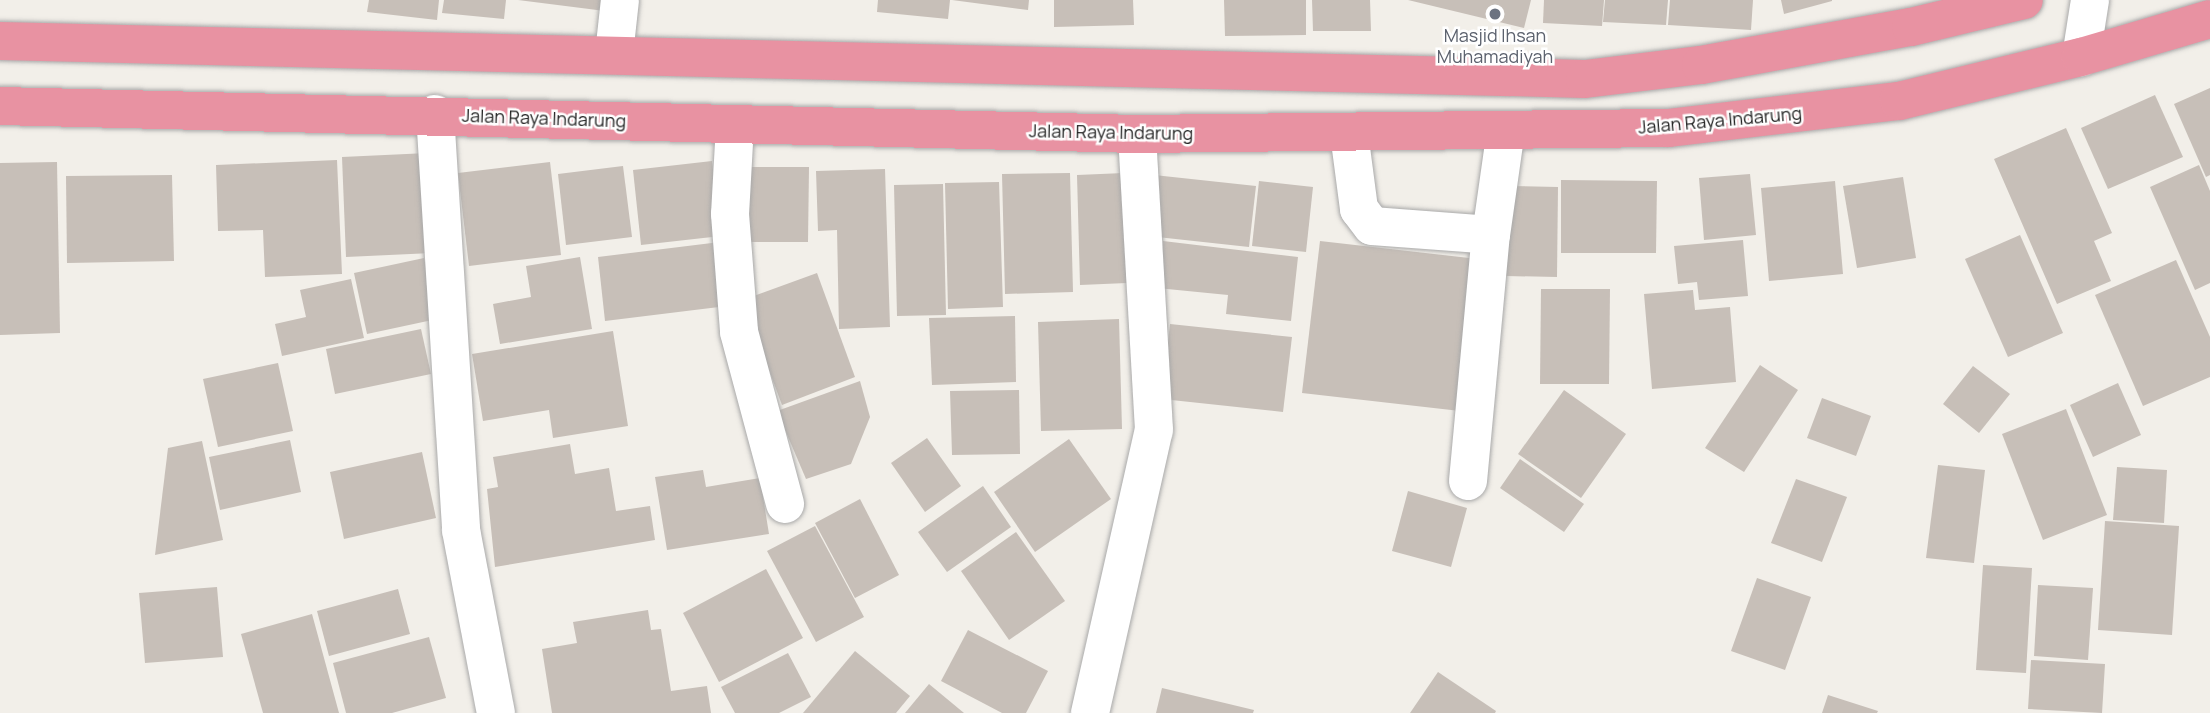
<!DOCTYPE html>
<html>
<head>
<meta charset="utf-8">
<style>
  body { margin:0 }
  #map { position:relative; width:2210px; height:713px; overflow:hidden; background:#f2efe9; font-family:Manrope,sans-serif }
  div>[style] { position:absolute }
  .building>* { inset:0; background:#c7bfb8 }
  .roads { filter:drop-shadow(0 0 2px #a9a9a9) drop-shadow(0 0 2px #a9a9a9) }
  .minor>* { height:38px; margin:-19px; padding:0 19px; transform-origin:19px; border-radius:19px; background:#fff }
  .highway>* { height:38px; margin:-19px; padding:0 19px; transform-origin:19px; border-radius:19px; background:#e892a2 }
  .dots>* { width:19px; height:19px; translate:-50% -50%; box-sizing:border-box; border:4px solid #fff; border-radius:50% }
  span { translate:-50% -50%; white-space:nowrap; text-align:center; line-height:1.15; -webkit-text-stroke:5px #fff; paint-order:stroke }
  .worship-label { font-size:18px; color:#5b616d }
  .street-label { font-size:18px; color:#222 }
</style>
</head>
<body>
<div id="map">
  <div class="building">
    <div style="clip-path:polygon(369px 0,439px 0,437px 20px,367px 12px)"></div>
    <div style="clip-path:polygon(444px 0,506px 0,504px 19px,442px 13px)"></div>
    <div style="clip-path:polygon(518px 0,606px 0,605px 11px)"></div>
    <div style="clip-path:polygon(878px 0,950px 0,948px 19px,877px 12px)"></div>
    <div style="clip-path:polygon(952px 0,1029px 0,1028px 10px)"></div>
    <div style="clip-path:polygon(1054px 0,1133px 0,1134px 25px,1054px 27px)"></div>
    <div style="clip-path:polygon(1224px 0,1306px 0,1306px 35px,1225px 36px)"></div>
    <div style="clip-path:polygon(1312px 0,1370px 0,1371px 31px,1313px 31px)"></div>
    <div style="clip-path:polygon(1408px 0,1531px 0,1524px 28px)"></div>
    <div style="clip-path:polygon(1544px 0,1604px 0,1602px 26px,1543px 23px)"></div>
    <div style="clip-path:polygon(1605px 0,1668px 0,1666px 25px,1603px 22px)"></div>
    <div style="clip-path:polygon(1670px 0,1753px 0,1751px 30px,1668px 25px)"></div>
    <div style="clip-path:polygon(1781px 0,1832px 0,1832px 1px,1784px 14px)"></div>
    <div style="clip-path:polygon(2210px 88px,2210px 175px,2206px 177px,2174px 104px)"></div>
    <div style="clip-path:polygon(2155px 95px,2183px 157px,2108px 189px,2081px 128px)"></div>
    <div style="clip-path:polygon(2066px 128px,2112px 233px,2094px 241px,2111px 281px,2057px 304px,1994px 159px)"></div>
    <div style="clip-path:polygon(428px 153px,432px 253px,346px 257px,342px 157px)"></div>
    <div style="clip-path:polygon(337px 160px,342px 274px,265px 277px,263px 230px,218px 231px,216px 165px)"></div>
    <div style="clip-path:polygon(712px 161px,721px 236px,641px 245px,633px 170px)"></div>
    <div style="clip-path:polygon(57px 162px,60px 333px,0 335px,0 163px)"></div>
    <div style="clip-path:polygon(550px 162px,561px 255px,469px 266px,458px 173px)"></div>
    <div style="clip-path:polygon(2199px 165px,2210px 191px,2210px 283px,2195px 290px,2150px 187px)"></div>
    <div style="clip-path:polygon(623px 166px,632px 237px,566px 245px,558px 174px)"></div>
    <div style="clip-path:polygon(742px 167px,809px 167px,808px 242px,742px 242px)"></div>
    <div style="clip-path:polygon(885px 169px,890px 327px,839px 329px,837px 230px,818px 231px,816px 171px)"></div>
    <div style="clip-path:polygon(1070px 173px,1073px 292px,1005px 294px,1002px 174px)"></div>
    <div style="clip-path:polygon(1124px 173px,1127px 283px,1080px 285px,1077px 175px)"></div>
    <div style="clip-path:polygon(1750px 174px,1756px 235px,1704px 240px,1699px 178px)"></div>
    <div style="clip-path:polygon(172px 175px,174px 261px,67px 263px,66px 176px)"></div>
    <div style="clip-path:polygon(1154px 175px,1256px 186px,1249px 247px,1148px 236px)"></div>
    <div style="clip-path:polygon(1903px 177px,1916px 258px,1857px 268px,1843px 186px)"></div>
    <div style="clip-path:polygon(1561px 180px,1657px 181px,1656px 253px,1561px 253px)"></div>
    <div style="clip-path:polygon(1259px 181px,1313px 187px,1306px 252px,1252px 246px)"></div>
    <div style="clip-path:polygon(1835px 181px,1843px 274px,1769px 281px,1761px 188px)"></div>
    <div style="clip-path:polygon(999px 182px,1003px 307px,948px 309px,945px 183px)"></div>
    <div style="clip-path:polygon(943px 184px,946px 315px,897px 316px,894px 185px)"></div>
    <div style="clip-path:polygon(1507px 186px,1558px 187px,1557px 277px,1506px 276px)"></div>
    <div style="clip-path:polygon(2020px 235px,2063px 333px,2008px 357px,1965px 259px)"></div>
    <div style="clip-path:polygon(1743px 240px,1748px 296px,1699px 300px,1697px 282px,1678px 284px,1674px 246px)"></div>
    <div style="clip-path:polygon(1163px 241px,1298px 257px,1291px 321px,1226px 314px,1228px 295px,1157px 288px)"></div>
    <div style="clip-path:polygon(1320px 241px,1478px 259px,1460px 411px,1302px 393px)"></div>
    <div style="clip-path:polygon(720px 242px,727px 306px,605px 321px,598px 257px)"></div>
    <div style="clip-path:polygon(580px 257px,592px 329px,500px 344px,493px 304px,531px 297px,526px 266px)"></div>
    <div style="clip-path:polygon(424px 258px,437px 319px,367px 334px,354px 273px)"></div>
    <div style="clip-path:polygon(2176px 260px,2210px 337px,2210px 377px,2143px 406px,2095px 295px)"></div>
    <div style="clip-path:polygon(817px 273px,855px 377px,782px 405px,743px 300px)"></div>
    <div style="clip-path:polygon(351px 279px,364px 338px,282px 356px,275px 324px,306px 317px,300px 290px)"></div>
    <div style="clip-path:polygon(1541px 289px,1610px 289px,1609px 384px,1540px 384px)"></div>
    <div style="clip-path:polygon(1693px 290px,1695px 310px,1730px 307px,1736px 382px,1652px 389px,1644px 294px)"></div>
    <div style="clip-path:polygon(1015px 316px,1016px 382px,932px 385px,929px 318px)"></div>
    <div style="clip-path:polygon(1119px 319px,1122px 429px,1041px 431px,1038px 322px)"></div>
    <div style="clip-path:polygon(1170px 324px,1292px 337px,1283px 412px,1162px 399px)"></div>
    <div style="clip-path:polygon(421px 329px,431px 374px,335px 394px,326px 349px)"></div>
    <div style="clip-path:polygon(613px 331px,628px 426px,553px 438px,549px 410px,483px 421px,472px 354px)"></div>
    <div style="clip-path:polygon(278px 363px,293px 431px,218px 447px,203px 379px)"></div>
    <div style="clip-path:polygon(1760px 365px,1798px 390px,1744px 472px,1705px 448px)"></div>
    <div style="clip-path:polygon(1973px 366px,2010px 394px,1979px 433px,1943px 404px)"></div>
    <div style="clip-path:polygon(860px 381px,870px 417px,851px 464px,806px 479px,777px 411px)"></div>
    <div style="clip-path:polygon(2118px 383px,2141px 435px,2093px 457px,2070px 405px)"></div>
    <div style="clip-path:polygon(1019px 390px,1020px 454px,952px 455px,950px 391px)"></div>
    <div style="clip-path:polygon(1564px 390px,1626px 434px,1581px 498px,1518px 454px)"></div>
    <div style="clip-path:polygon(1822px 398px,1871px 416px,1856px 456px,1807px 438px)"></div>
    <div style="clip-path:polygon(2066px 409px,2107px 515px,2043px 540px,2002px 434px)"></div>
    <div style="clip-path:polygon(927px 438px,961px 486px,925px 512px,891px 463px)"></div>
    <div style="clip-path:polygon(1069px 439px,1111px 499px,1035px 552px,994px 492px)"></div>
    <div style="clip-path:polygon(290px 440px,301px 492px,220px 510px,209px 457px)"></div>
    <div style="clip-path:polygon(202px 441px,223px 540px,155px 555px,168px 448px)"></div>
    <div style="clip-path:polygon(570px 444px,575px 474px,609px 468px,616px 511px,650px 506px,655px 540px,495px 567px,487px 489px,498px 487px,493px 457px)"></div>
    <div style="clip-path:polygon(422px 452px,436px 518px,344px 539px,330px 472px)"></div>
    <div style="clip-path:polygon(1520px 459px,1584px 504px,1564px 532px,1500px 488px)"></div>
    <div style="clip-path:polygon(1938px 465px,1985px 470px,1974px 563px,1926px 558px)"></div>
    <div style="clip-path:polygon(2117px 467px,2167px 470px,2164px 523px,2113px 520px)"></div>
    <div style="clip-path:polygon(703px 470px,706px 487px,760px 478px,769px 534px,667px 550px,655px 477px)"></div>
    <div style="clip-path:polygon(1796px 479px,1847px 497px,1822px 562px,1771px 543px)"></div>
    <div style="clip-path:polygon(983px 486px,1011px 527px,947px 572px,918px 532px)"></div>
    <div style="clip-path:polygon(1408px 491px,1467px 508px,1451px 567px,1392px 551px)"></div>
    <div style="clip-path:polygon(860px 499px,899px 575px,855px 598px,815px 523px)"></div>
    <div style="clip-path:polygon(2105px 521px,2179px 526px,2172px 635px,2098px 630px)"></div>
    <div style="clip-path:polygon(815px 526px,864px 617px,816px 642px,767px 551px)"></div>
    <div style="clip-path:polygon(1016px 532px,1065px 601px,1009px 640px,961px 571px)"></div>
    <div style="clip-path:polygon(1983px 565px,2032px 568px,2026px 673px,1976px 670px)"></div>
    <div style="clip-path:polygon(766px 569px,803px 638px,719px 682px,683px 613px)"></div>
    <div style="clip-path:polygon(1757px 578px,1811px 597px,1785px 670px,1731px 651px)"></div>
    <div style="clip-path:polygon(2038px 585px,2093px 588px,2088px 660px,2034px 656px)"></div>
    <div style="clip-path:polygon(217px 587px,223px 657px,145px 663px,139px 593px)"></div>
    <div style="clip-path:polygon(398px 589px,410px 634px,329px 656px,317px 611px)"></div>
    <div style="clip-path:polygon(648px 610px,651px 630px,661px 629px,671px 691px,707px 686px,711px 713px,552px 713px,542px 649px,577px 643px,573px 622px)"></div>
    <div style="clip-path:polygon(312px 614px,339px 713px,263px 713px,241px 634px)"></div>
    <div style="clip-path:polygon(968px 630px,1048px 671px,1026px 713px,1002px 713px,941px 681px)"></div>
    <div style="clip-path:polygon(429px 637px,446px 698px,392px 713px,346px 713px,333px 663px)"></div>
    <div style="clip-path:polygon(855px 651px,910px 696px,896px 713px,803px 713px)"></div>
    <div style="clip-path:polygon(788px 653px,811px 697px,779px 713px,735px 713px,721px 687px)"></div>
    <div style="clip-path:polygon(2031px 660px,2105px 664px,2102px 713px,2028px 709px)"></div>
    <div style="clip-path:polygon(1438px 672px,1496px 711px,1495px 713px,1410px 713px)"></div>
    <div style="clip-path:polygon(929px 684px,964px 713px,905px 713px)"></div>
    <div style="clip-path:polygon(1162px 688px,1254px 710px,1253px 713px,1156px 713px)"></div>
    <div style="clip-path:polygon(1828px 695px,1878px 711px,1877px 713px,1822px 713px)"></div>
  </div>
  <div class="roads">
    <div class="minor">
      <div style="left:614px;top:54px;width:54px;rotate:-83.7deg"></div>
      <div style="left:2081px;top:57px;width:58px;rotate:-81deg"></div>
      <div style="left:435px;top:114px;width:417px;rotate:86.4deg"></div>
      <div style="left:461px;top:530px;width:186px;rotate:79.2deg"></div>
      <div style="left:735px;top:125px;width:89px;rotate:93.2deg"></div>
      <div style="left:730px;top:214px;width:118px;rotate:85.6deg"></div>
      <div style="left:739px;top:332px;width:178px;rotate:75deg"></div>
      <div style="left:1349px;top:133px;width:77px;rotate:82.5deg"></div>
      <div style="left:1359px;top:209px;width:21px;rotate:53deg"></div>
      <div style="left:1372px;top:226px;width:119px;rotate:4.3deg"></div>
      <div style="left:1468px;top:481px;width:247px;rotate:-84.7deg"></div>
      <div style="left:1491px;top:235px;width:106px;rotate:-81.9deg"></div>
      <div style="left:1090px;top:713px;width:290px;rotate:-77.3deg"></div>
      <div style="left:1154px;top:430px;width:296px;rotate:-93.3deg"></div>
    </div>
    <div class="highway">
      <div style="left:0;top:41px;width:1585px;rotate:1.37deg"></div>
      <div style="left:1585px;top:79px;width:117px;rotate:-6.9deg"></div>
      <div style="left:1701px;top:65px;width:213px;rotate:-10.3deg"></div>
      <div style="left:1911px;top:27px;width:116px;rotate:-13.4deg"></div>
      <div style="left:0;top:106px;width:1137px;rotate:1.41deg"></div>
      <div style="left:1137px;top:134px;width:532px;rotate:-0.65deg"></div>
      <div style="left:1669px;top:128px;width:232px;rotate:-6.7deg"></div>
      <div style="left:1899px;top:101px;width:187px;rotate:-13.6deg"></div>
      <div style="left:2081px;top:57px;width:134px;rotate:-16.4deg"></div>
    </div>
  </div>
  <div class="dots">
    <div style="left:1495px;top:14px;background:#6b7280"></div>
  </div>
  <div class="worship-label">
    <span style="left:1495px;top:46px">Masjid Ihsan<br>Muhamadiyah</span>
  </div>
  <div class="street-label">
    <span style="left:544px;top:118px;rotate:2deg">Jalan Raya Indarung</span>
    <span style="left:1720px;top:120px;rotate:-5deg">Jalan Raya Indarung</span>
    <span style="left:1111px;top:132px;rotate:1deg">Jalan Raya Indarung</span>
  </div>
</div>
</body>
</html>
